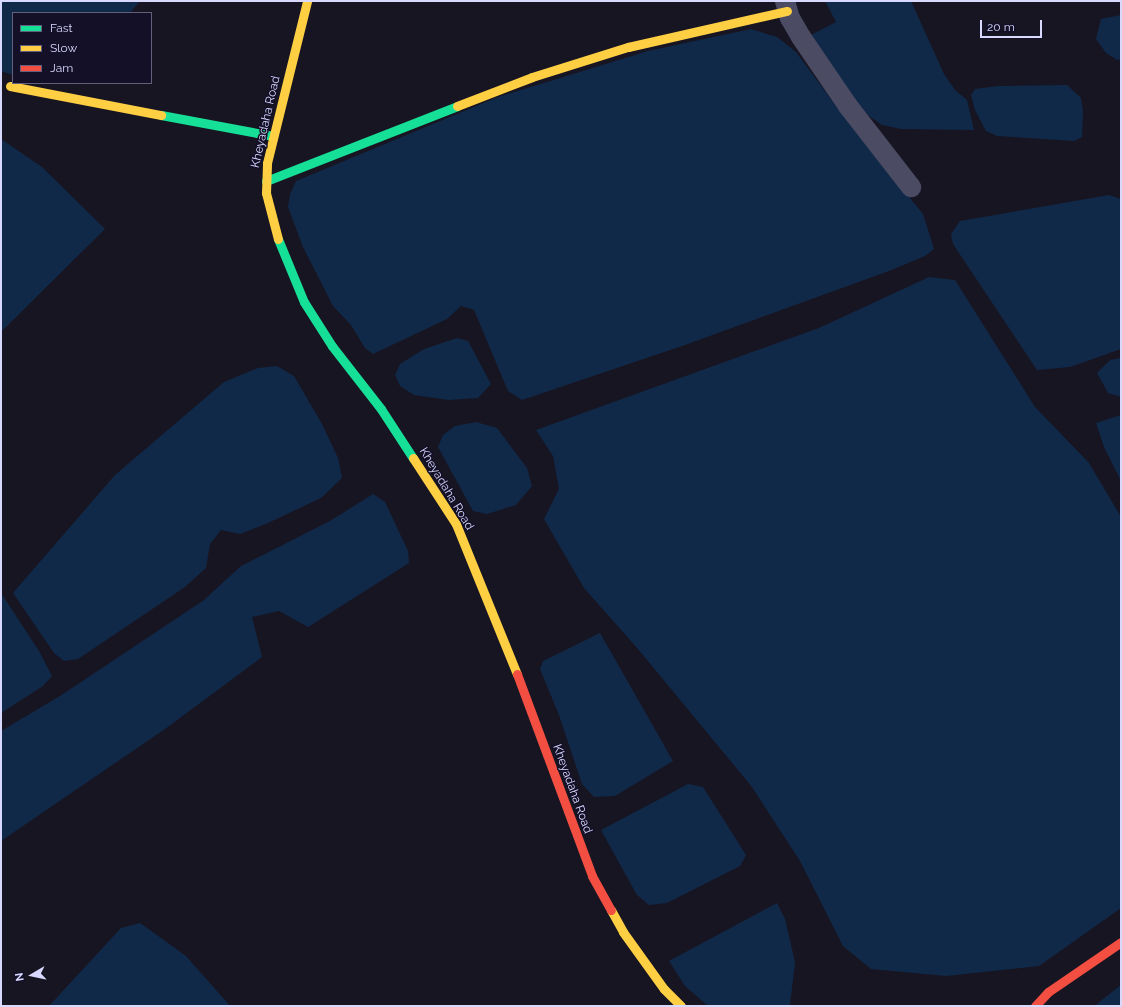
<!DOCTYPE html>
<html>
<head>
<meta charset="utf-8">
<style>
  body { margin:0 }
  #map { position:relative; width:1122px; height:1007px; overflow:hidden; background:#171522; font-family:Raleway,sans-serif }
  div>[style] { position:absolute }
  .water>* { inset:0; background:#112948 }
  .street>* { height:20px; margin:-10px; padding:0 10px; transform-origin:10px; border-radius:10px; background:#4b4b63 }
  .fast>* { height:9px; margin:-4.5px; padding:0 4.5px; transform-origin:4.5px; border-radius:4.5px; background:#16e098 }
  .slow>* { height:9px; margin:-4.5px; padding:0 4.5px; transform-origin:4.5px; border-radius:4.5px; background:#ffcf43 }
  .jam>* { height:9px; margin:-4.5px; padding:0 4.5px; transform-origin:4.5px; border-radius:4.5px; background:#f24e42 }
  span { translate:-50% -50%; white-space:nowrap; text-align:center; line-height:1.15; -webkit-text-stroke:3px #131027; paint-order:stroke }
  .street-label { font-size:12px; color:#d9d8fe }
  .frame { position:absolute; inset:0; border:2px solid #d9d8fe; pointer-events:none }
  .legend { position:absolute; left:12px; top:12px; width:140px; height:72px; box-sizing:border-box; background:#131027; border:1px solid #62607d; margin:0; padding:5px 7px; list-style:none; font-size:12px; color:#d9d8fe }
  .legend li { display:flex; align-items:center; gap:8px; height:20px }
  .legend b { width:20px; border:1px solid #62607d }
  .north { position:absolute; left:12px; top:955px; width:40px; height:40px; -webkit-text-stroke:3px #131027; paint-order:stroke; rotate:261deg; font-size:11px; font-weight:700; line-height:16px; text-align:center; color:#d9d8fe }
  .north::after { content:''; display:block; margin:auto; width:14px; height:18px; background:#d9d8fe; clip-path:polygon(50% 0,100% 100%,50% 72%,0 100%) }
  .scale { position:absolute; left:980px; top:20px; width:62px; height:18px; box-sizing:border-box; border:2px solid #d9d8fe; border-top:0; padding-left:5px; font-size:12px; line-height:14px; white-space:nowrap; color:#d9d8fe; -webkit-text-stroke:3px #131027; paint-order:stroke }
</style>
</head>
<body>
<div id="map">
  <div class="water">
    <div style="clip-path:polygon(1px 1px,140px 1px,130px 13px,13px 13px,13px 75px,1px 71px)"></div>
    <div style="clip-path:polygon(825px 1px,911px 1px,944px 74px,955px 90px,967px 100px,974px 130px,901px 129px,882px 125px,869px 116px,842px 85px,809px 36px,836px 22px)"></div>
    <div style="clip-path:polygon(1121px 15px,1121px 59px,1117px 60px,1106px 53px,1096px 39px,1101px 19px)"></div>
    <div style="clip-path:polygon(751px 29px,777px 37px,796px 52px,851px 126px,923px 214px,934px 249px,925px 256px,889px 271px,685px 345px,522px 400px,508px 391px,474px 310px,461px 306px,447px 319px,373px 354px,365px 348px,351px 325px,333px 306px,303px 247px,288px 207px,290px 194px,296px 181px,498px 97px,648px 51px)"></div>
    <div style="clip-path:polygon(1067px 85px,1081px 98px,1083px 112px,1082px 137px,1074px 141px,997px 136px,986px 131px,975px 110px,971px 95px,975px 89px,998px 86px)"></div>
    <div style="clip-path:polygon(1px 139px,42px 167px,105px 229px,1px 332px)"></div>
    <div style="clip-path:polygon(1109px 195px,1121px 199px,1121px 349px,1070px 367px,1037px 370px,953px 244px,951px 234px,960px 221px)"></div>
    <div style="clip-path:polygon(929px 277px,955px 280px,1035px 407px,1089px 463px,1121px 517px,1121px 908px,1039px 966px,946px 976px,871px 969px,843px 946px,800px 861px,752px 787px,638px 649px,584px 588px,544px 519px,559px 489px,553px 456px,536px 430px,819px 328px)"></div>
    <div style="clip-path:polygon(457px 338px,468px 341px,491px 384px,478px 398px,449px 400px,414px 395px,400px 386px,395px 375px,400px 364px,424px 349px)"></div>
    <div style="clip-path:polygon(1121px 358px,1121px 397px,1108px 393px,1097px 373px,1110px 360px)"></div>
    <div style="clip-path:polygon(277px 366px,294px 376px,322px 424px,338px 458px,342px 478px,321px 498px,268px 523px,240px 534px,221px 530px,210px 544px,206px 568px,185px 587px,78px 659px,64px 661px,54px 653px,13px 593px,115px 475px,224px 382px,258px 368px)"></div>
    <div style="clip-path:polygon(1121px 415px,1121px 481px,1104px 447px,1096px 423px)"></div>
    <div style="clip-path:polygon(476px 422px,497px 428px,527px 468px,532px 486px,516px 505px,487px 514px,473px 511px,438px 447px,443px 435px,455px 426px)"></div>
    <div style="clip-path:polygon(373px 494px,385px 502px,408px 551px,409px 563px,308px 627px,279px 611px,252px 617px,262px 657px,165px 729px,1px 841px,1px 731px,60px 696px,204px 600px,241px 566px,330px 521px)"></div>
    <div style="clip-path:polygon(1px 593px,39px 651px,52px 676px,43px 686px,1px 713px)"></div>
    <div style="clip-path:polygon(600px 633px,673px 761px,615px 796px,594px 797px,582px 784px,559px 715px,540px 669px,543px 661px)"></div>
    <div style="clip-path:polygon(688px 784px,703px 787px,746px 855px,740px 866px,667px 903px,649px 905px,637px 895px,601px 830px)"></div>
    <div style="clip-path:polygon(777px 903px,785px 919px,795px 962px,790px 1005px,708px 1006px,685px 986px,669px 961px)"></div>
    <div style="clip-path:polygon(140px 923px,186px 956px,230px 1006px,49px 1006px,121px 928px)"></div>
    <div style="clip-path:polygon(1121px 985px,1121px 1006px,1095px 1006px,1103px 999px)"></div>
  </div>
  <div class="street">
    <div style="left:785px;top:1px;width:18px;rotate:74deg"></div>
    <div style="left:790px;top:18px;width:22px;rotate:60deg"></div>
    <div style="left:801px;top:37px;width:83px;rotate:55.7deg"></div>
    <div style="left:848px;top:106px;width:103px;rotate:52.1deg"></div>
  </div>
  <div class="fast">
    <div style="left:161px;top:115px;width:114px;rotate:10.6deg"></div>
    <div style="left:266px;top:181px;width:205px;rotate:-21.4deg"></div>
    <div style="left:278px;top:239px;width:68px;rotate:67.6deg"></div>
    <div style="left:304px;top:302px;width:52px;rotate:57.5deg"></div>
    <div style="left:332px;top:346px;width:80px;rotate:52.1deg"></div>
    <div style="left:381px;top:409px;width:59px;rotate:56.9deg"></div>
  </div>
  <div class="slow">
    <div style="left:10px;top:86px;width:154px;rotate:10.9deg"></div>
    <div style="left:457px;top:106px;width:80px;rotate:-21.1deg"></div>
    <div style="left:532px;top:77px;width:101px;rotate:-17.4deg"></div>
    <div style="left:628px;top:47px;width:163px;rotate:-12.8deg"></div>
    <div style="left:278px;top:239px;width:48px;rotate:-104.6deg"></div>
    <div style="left:266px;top:193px;width:30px;rotate:-88deg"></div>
    <div style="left:267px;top:163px;width:167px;rotate:-76.1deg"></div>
    <div style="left:413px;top:458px;width:79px;rotate:56.9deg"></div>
    <div style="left:456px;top:524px;width:162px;rotate:67.9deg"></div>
    <div style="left:611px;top:910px;width:25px;rotate:61deg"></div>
    <div style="left:623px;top:932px;width:70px;rotate:54.3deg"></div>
    <div style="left:664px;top:989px;width:24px;rotate:45deg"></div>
  </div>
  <div class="jam">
    <div style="left:517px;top:674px;width:215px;rotate:69.6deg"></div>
    <div style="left:592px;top:876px;width:39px;rotate:61deg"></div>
    <div style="left:1035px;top:1006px;width:19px;rotate:-47deg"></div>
    <div style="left:1048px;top:992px;width:88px;rotate:-34.4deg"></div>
  </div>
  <div class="street-label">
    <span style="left:266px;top:122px;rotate:-77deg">Kheyadaha Road</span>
    <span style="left:446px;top:489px;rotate:59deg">Kheyadaha Road</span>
    <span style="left:572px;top:789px;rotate:70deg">Kheyadaha Road</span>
  </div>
  <div class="frame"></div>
  <ul class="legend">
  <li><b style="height:5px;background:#16e098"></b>Fast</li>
  <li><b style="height:5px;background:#ffcf43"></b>Slow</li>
  <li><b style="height:5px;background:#f24e42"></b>Jam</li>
  </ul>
  <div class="north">N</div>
  <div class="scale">20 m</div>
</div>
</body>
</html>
